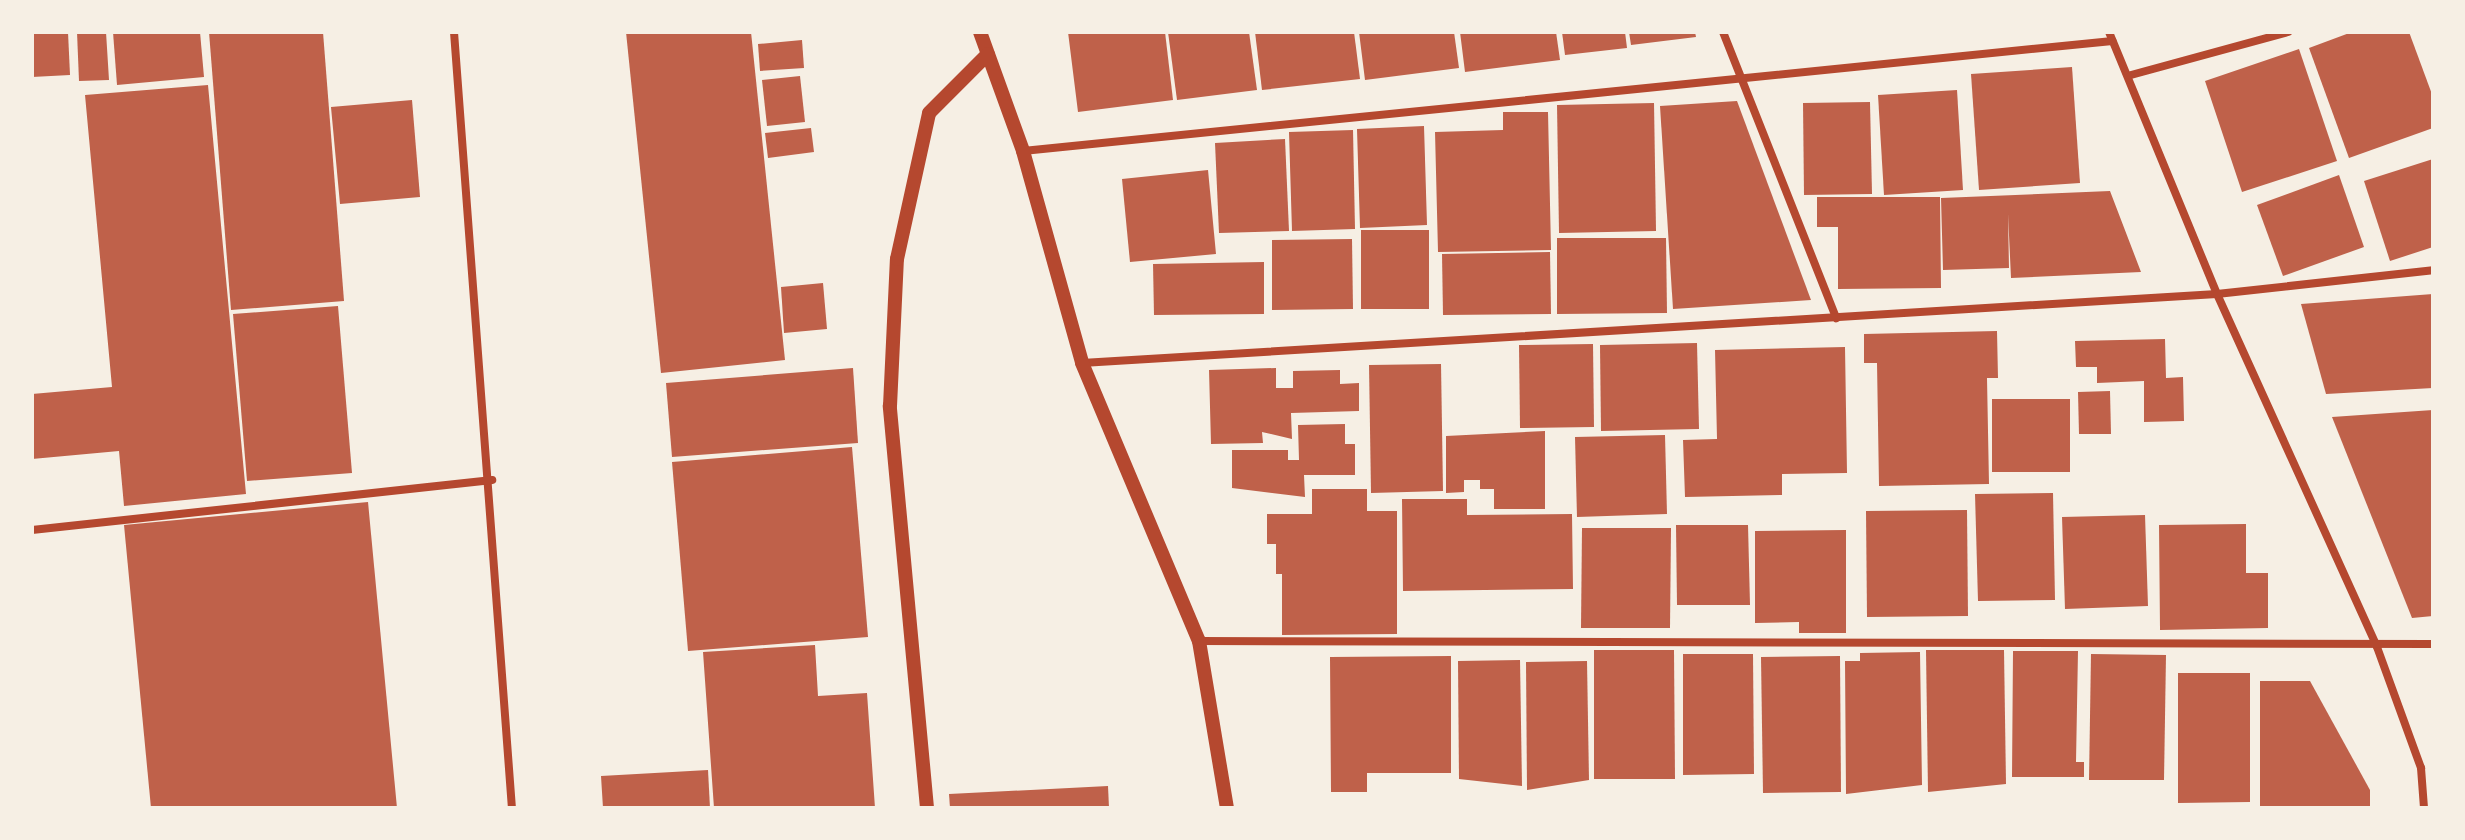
<!DOCTYPE html>
<html>
<head>
<meta charset="utf-8">
<style>
  body { margin:0 }
  #map { position:relative; width:2465px; height:840px; overflow:hidden; background:#f6efe4; font-family:"Public Sans",sans-serif }
  div>[style] { position:absolute }
  .building>* { inset:0; background:#bf614a }
  .minor>* { height:8px; margin:-4px; padding:0 4px; transform-origin:4px; border-radius:4px; background:#b5482f }
  .tertiary>* { height:14px; margin:-7px; padding:0 7px; transform-origin:7px; border-radius:7px; background:#b5482f }
  span { translate:-50% -50%; white-space:nowrap; text-align:center; line-height:1.15; -webkit-text-stroke:6px #f6efe4; paint-order:stroke }
  .frame { position:absolute; inset:0; border:34px solid #f6efe4; pointer-events:none }
</style>
</head>
<body>
<div id="map">
  <div class="building">
    <div style="clip-path:polygon(32px 32px,68px 32px,70px 75px,32px 77px)"></div>
    <div style="clip-path:polygon(77px 32px,106px 32px,109px 80px,79px 81px)"></div>
    <div style="clip-path:polygon(113px 32px,200px 32px,204px 77px,117px 85px)"></div>
    <div style="clip-path:polygon(209px 32px,323px 32px,344px 301px,231px 310px)"></div>
    <div style="clip-path:polygon(626px 32px,751px 32px,785px 360px,661px 373px)"></div>
    <div style="clip-path:polygon(1068px 32px,1165px 32px,1173px 100px,1078px 112px)"></div>
    <div style="clip-path:polygon(1168px 32px,1249px 32px,1257px 90px,1177px 100px)"></div>
    <div style="clip-path:polygon(1255px 32px,1354px 32px,1360px 79px,1262px 90px)"></div>
    <div style="clip-path:polygon(1359px 32px,1454px 32px,1459px 68px,1365px 80px)"></div>
    <div style="clip-path:polygon(1460px 32px,1556px 32px,1560px 60px,1465px 72px)"></div>
    <div style="clip-path:polygon(1562px 32px,1625px 32px,1627px 48px,1565px 55px)"></div>
    <div style="clip-path:polygon(1629px 32px,1695px 32px,1696px 37px,1631px 45px)"></div>
    <div style="clip-path:polygon(2352px 32px,2409px 32px,2433px 97px,2433px 128px,2349px 158px,2309px 48px)"></div>
    <div style="clip-path:polygon(802px 40px,804px 68px,760px 71px,758px 44px)"></div>
    <div style="clip-path:polygon(2299px 49px,2337px 161px,2242px 192px,2205px 81px)"></div>
    <div style="clip-path:polygon(2072px 67px,2080px 183px,1979px 190px,1971px 74px)"></div>
    <div style="clip-path:polygon(800px 76px,805px 122px,767px 126px,762px 80px)"></div>
    <div style="clip-path:polygon(208px 85px,246px 494px,124px 506px,119px 451px,32px 459px,32px 394px,112px 387px,85px 95px)"></div>
    <div style="clip-path:polygon(1957px 90px,1963px 190px,1884px 195px,1878px 95px)"></div>
    <div style="clip-path:polygon(412px 100px,420px 197px,340px 204px,331px 107px)"></div>
    <div style="clip-path:polygon(1737px 101px,1811px 300px,1673px 309px,1660px 106px)"></div>
    <div style="clip-path:polygon(1870px 102px,1872px 194px,1804px 195px,1803px 103px)"></div>
    <div style="clip-path:polygon(1654px 103px,1656px 231px,1559px 233px,1557px 105px)"></div>
    <div style="clip-path:polygon(1503px 112px,1548px 112px,1551px 250px,1438px 252px,1435px 132px,1503px 130px)"></div>
    <div style="clip-path:polygon(1424px 126px,1427px 225px,1360px 228px,1357px 129px)"></div>
    <div style="clip-path:polygon(811px 128px,814px 152px,768px 158px,765px 133px)"></div>
    <div style="clip-path:polygon(1353px 130px,1355px 229px,1292px 231px,1289px 132px)"></div>
    <div style="clip-path:polygon(1285px 139px,1289px 231px,1219px 233px,1215px 143px)"></div>
    <div style="clip-path:polygon(2433px 159px,2433px 247px,2390px 261px,2364px 181px)"></div>
    <div style="clip-path:polygon(1208px 170px,1216px 254px,1130px 262px,1122px 179px)"></div>
    <div style="clip-path:polygon(2339px 175px,2364px 247px,2283px 276px,2257px 205px)"></div>
    <div style="clip-path:polygon(2110px 191px,2141px 272px,2011px 278px,2008px 214px,2009px 268px,1943px 270px,1941px 198px)"></div>
    <div style="clip-path:polygon(1817px 197px,1940px 197px,1941px 288px,1838px 289px,1838px 227px,1817px 227px)"></div>
    <div style="clip-path:polygon(1361px 230px,1429px 230px,1429px 309px,1361px 309px)"></div>
    <div style="clip-path:polygon(1557px 238px,1666px 238px,1667px 313px,1557px 314px)"></div>
    <div style="clip-path:polygon(1352px 239px,1353px 309px,1272px 310px,1272px 240px)"></div>
    <div style="clip-path:polygon(1550px 252px,1551px 314px,1443px 315px,1442px 254px)"></div>
    <div style="clip-path:polygon(1264px 262px,1264px 314px,1154px 315px,1153px 264px)"></div>
    <div style="clip-path:polygon(823px 283px,827px 329px,784px 333px,781px 287px)"></div>
    <div style="clip-path:polygon(2433px 294px,2433px 388px,2326px 394px,2301px 304px)"></div>
    <div style="clip-path:polygon(338px 306px,352px 473px,247px 481px,233px 314px)"></div>
    <div style="clip-path:polygon(1997px 331px,1998px 378px,1987px 378px,1989px 484px,1879px 486px,1877px 363px,1864px 363px,1864px 334px)"></div>
    <div style="clip-path:polygon(2165px 339px,2166px 378px,2183px 377px,2184px 421px,2144px 422px,2144px 381px,2097px 383px,2097px 367px,2076px 367px,2075px 341px)"></div>
    <div style="clip-path:polygon(1697px 343px,1699px 429px,1601px 431px,1600px 345px)"></div>
    <div style="clip-path:polygon(1593px 344px,1594px 427px,1520px 428px,1519px 345px)"></div>
    <div style="clip-path:polygon(1845px 347px,1847px 473px,1782px 474px,1782px 495px,1685px 497px,1683px 440px,1717px 439px,1715px 350px)"></div>
    <div style="clip-path:polygon(1441px 364px,1443px 491px,1371px 493px,1369px 365px)"></div>
    <div style="clip-path:polygon(853px 368px,858px 443px,672px 457px,666px 383px)"></div>
    <div style="clip-path:polygon(1276px 368px,1276px 388px,1293px 388px,1293px 371px,1340px 370px,1340px 384px,1359px 383px,1359px 411px,1291px 413px,1292px 439px,1262px 432px,1263px 443px,1211px 444px,1209px 370px)"></div>
    <div style="clip-path:polygon(2110px 391px,2111px 434px,2079px 434px,2078px 392px)"></div>
    <div style="clip-path:polygon(1992px 399px,2070px 399px,2070px 472px,1992px 472px)"></div>
    <div style="clip-path:polygon(2433px 410px,2433px 616px,2412px 618px,2332px 417px)"></div>
    <div style="clip-path:polygon(1345px 424px,1345px 444px,1355px 444px,1355px 475px,1304px 475px,1305px 497px,1232px 488px,1232px 450px,1288px 450px,1288px 460px,1299px 460px,1298px 425px)"></div>
    <div style="clip-path:polygon(1545px 431px,1545px 509px,1494px 509px,1494px 489px,1480px 489px,1480px 480px,1464px 480px,1464px 492px,1446px 493px,1446px 436px)"></div>
    <div style="clip-path:polygon(1665px 435px,1667px 514px,1577px 517px,1575px 437px)"></div>
    <div style="clip-path:polygon(852px 447px,868px 637px,688px 651px,672px 462px)"></div>
    <div style="clip-path:polygon(1312px 489px,1367px 489px,1367px 511px,1397px 511px,1397px 634px,1282px 635px,1282px 574px,1276px 574px,1276px 544px,1267px 544px,1267px 514px,1312px 514px)"></div>
    <div style="clip-path:polygon(2053px 493px,2055px 600px,1978px 601px,1975px 494px)"></div>
    <div style="clip-path:polygon(1402px 499px,1467px 499px,1467px 515px,1572px 514px,1573px 589px,1403px 591px)"></div>
    <div style="clip-path:polygon(368px 502px,397px 808px,151px 808px,124px 525px)"></div>
    <div style="clip-path:polygon(1967px 510px,1968px 616px,1867px 617px,1866px 511px)"></div>
    <div style="clip-path:polygon(2145px 515px,2148px 606px,2065px 609px,2062px 517px)"></div>
    <div style="clip-path:polygon(2246px 524px,2246px 573px,2268px 573px,2268px 628px,2160px 630px,2159px 525px)"></div>
    <div style="clip-path:polygon(1676px 525px,1748px 525px,1750px 605px,1677px 605px)"></div>
    <div style="clip-path:polygon(1582px 528px,1671px 528px,1670px 628px,1581px 628px)"></div>
    <div style="clip-path:polygon(1846px 530px,1846px 633px,1799px 633px,1799px 622px,1755px 623px,1755px 531px)"></div>
    <div style="clip-path:polygon(815px 645px,818px 696px,867px 693px,875px 808px,714px 808px,703px 652px)"></div>
    <div style="clip-path:polygon(1594px 650px,1674px 650px,1675px 779px,1594px 779px)"></div>
    <div style="clip-path:polygon(1926px 650px,2004px 650px,2006px 784px,1928px 792px)"></div>
    <div style="clip-path:polygon(2013px 651px,2078px 651px,2076px 762px,2084px 762px,2084px 777px,2012px 777px)"></div>
    <div style="clip-path:polygon(1920px 652px,1922px 785px,1846px 794px,1845px 661px,1860px 661px,1860px 653px)"></div>
    <div style="clip-path:polygon(1683px 654px,1753px 654px,1754px 774px,1683px 775px)"></div>
    <div style="clip-path:polygon(2091px 654px,2166px 655px,2164px 780px,2089px 780px)"></div>
    <div style="clip-path:polygon(1451px 656px,1451px 773px,1367px 773px,1367px 792px,1331px 792px,1330px 657px)"></div>
    <div style="clip-path:polygon(1840px 656px,1841px 792px,1763px 793px,1761px 657px)"></div>
    <div style="clip-path:polygon(1520px 660px,1522px 786px,1459px 779px,1458px 661px)"></div>
    <div style="clip-path:polygon(1587px 661px,1589px 780px,1527px 790px,1526px 662px)"></div>
    <div style="clip-path:polygon(2178px 673px,2250px 673px,2250px 802px,2178px 803px)"></div>
    <div style="clip-path:polygon(2260px 681px,2310px 681px,2370px 790px,2370px 808px,2260px 808px)"></div>
    <div style="clip-path:polygon(708px 770px,710px 808px,603px 808px,601px 776px)"></div>
    <div style="clip-path:polygon(1108px 786px,1109px 808px,950px 808px,949px 794px)"></div>
  </div>
  <div class="minor">
    <div style="left:454px;top:32px;width:778px;rotate:85.73deg"></div>
    <div style="left:1723px;top:32px;width:308px;rotate:68.4deg"></div>
    <div style="left:2109px;top:32px;width:283px;rotate:67.6deg"></div>
    <div style="left:2217px;top:294px;width:388px;rotate:65.6deg"></div>
    <div style="left:2377px;top:647px;width:129px;rotate:70deg"></div>
    <div style="left:2421px;top:768px;width:40px;rotate:85.7deg"></div>
    <div style="left:2131px;top:75px;width:163px;rotate:-15.3deg"></div>
    <div style="left:1023px;top:151px;width:1095px;rotate:-5.77deg"></div>
    <div style="left:1082px;top:363px;width:1137px;rotate:-3.48deg"></div>
    <div style="left:2217px;top:294px;width:217px;rotate:-6.3deg"></div>
    <div style="left:32px;top:530px;width:463px;rotate:-6.2deg"></div>
    <div style="left:1199px;top:641px;width:1234px;rotate:0.14deg"></div>
  </div>
  <div class="tertiary">
    <div style="left:980px;top:32px;width:127px;rotate:70.1deg"></div>
    <div style="left:1023px;top:151px;width:220px;rotate:74.4deg"></div>
    <div style="left:1082px;top:363px;width:302px;rotate:67.2deg"></div>
    <div style="left:1199px;top:641px;width:169px;rotate:80.5deg"></div>
    <div style="left:927px;top:808px;width:404px;rotate:-95.3deg"></div>
    <div style="left:890px;top:406px;width:147px;rotate:-87.3deg"></div>
    <div style="left:897px;top:259px;width:149px;rotate:-77.6deg"></div>
    <div style="left:929px;top:113px;width:83px;rotate:-45deg"></div>
  </div>
  <div class="frame"></div>
</div>
</body>
</html>
